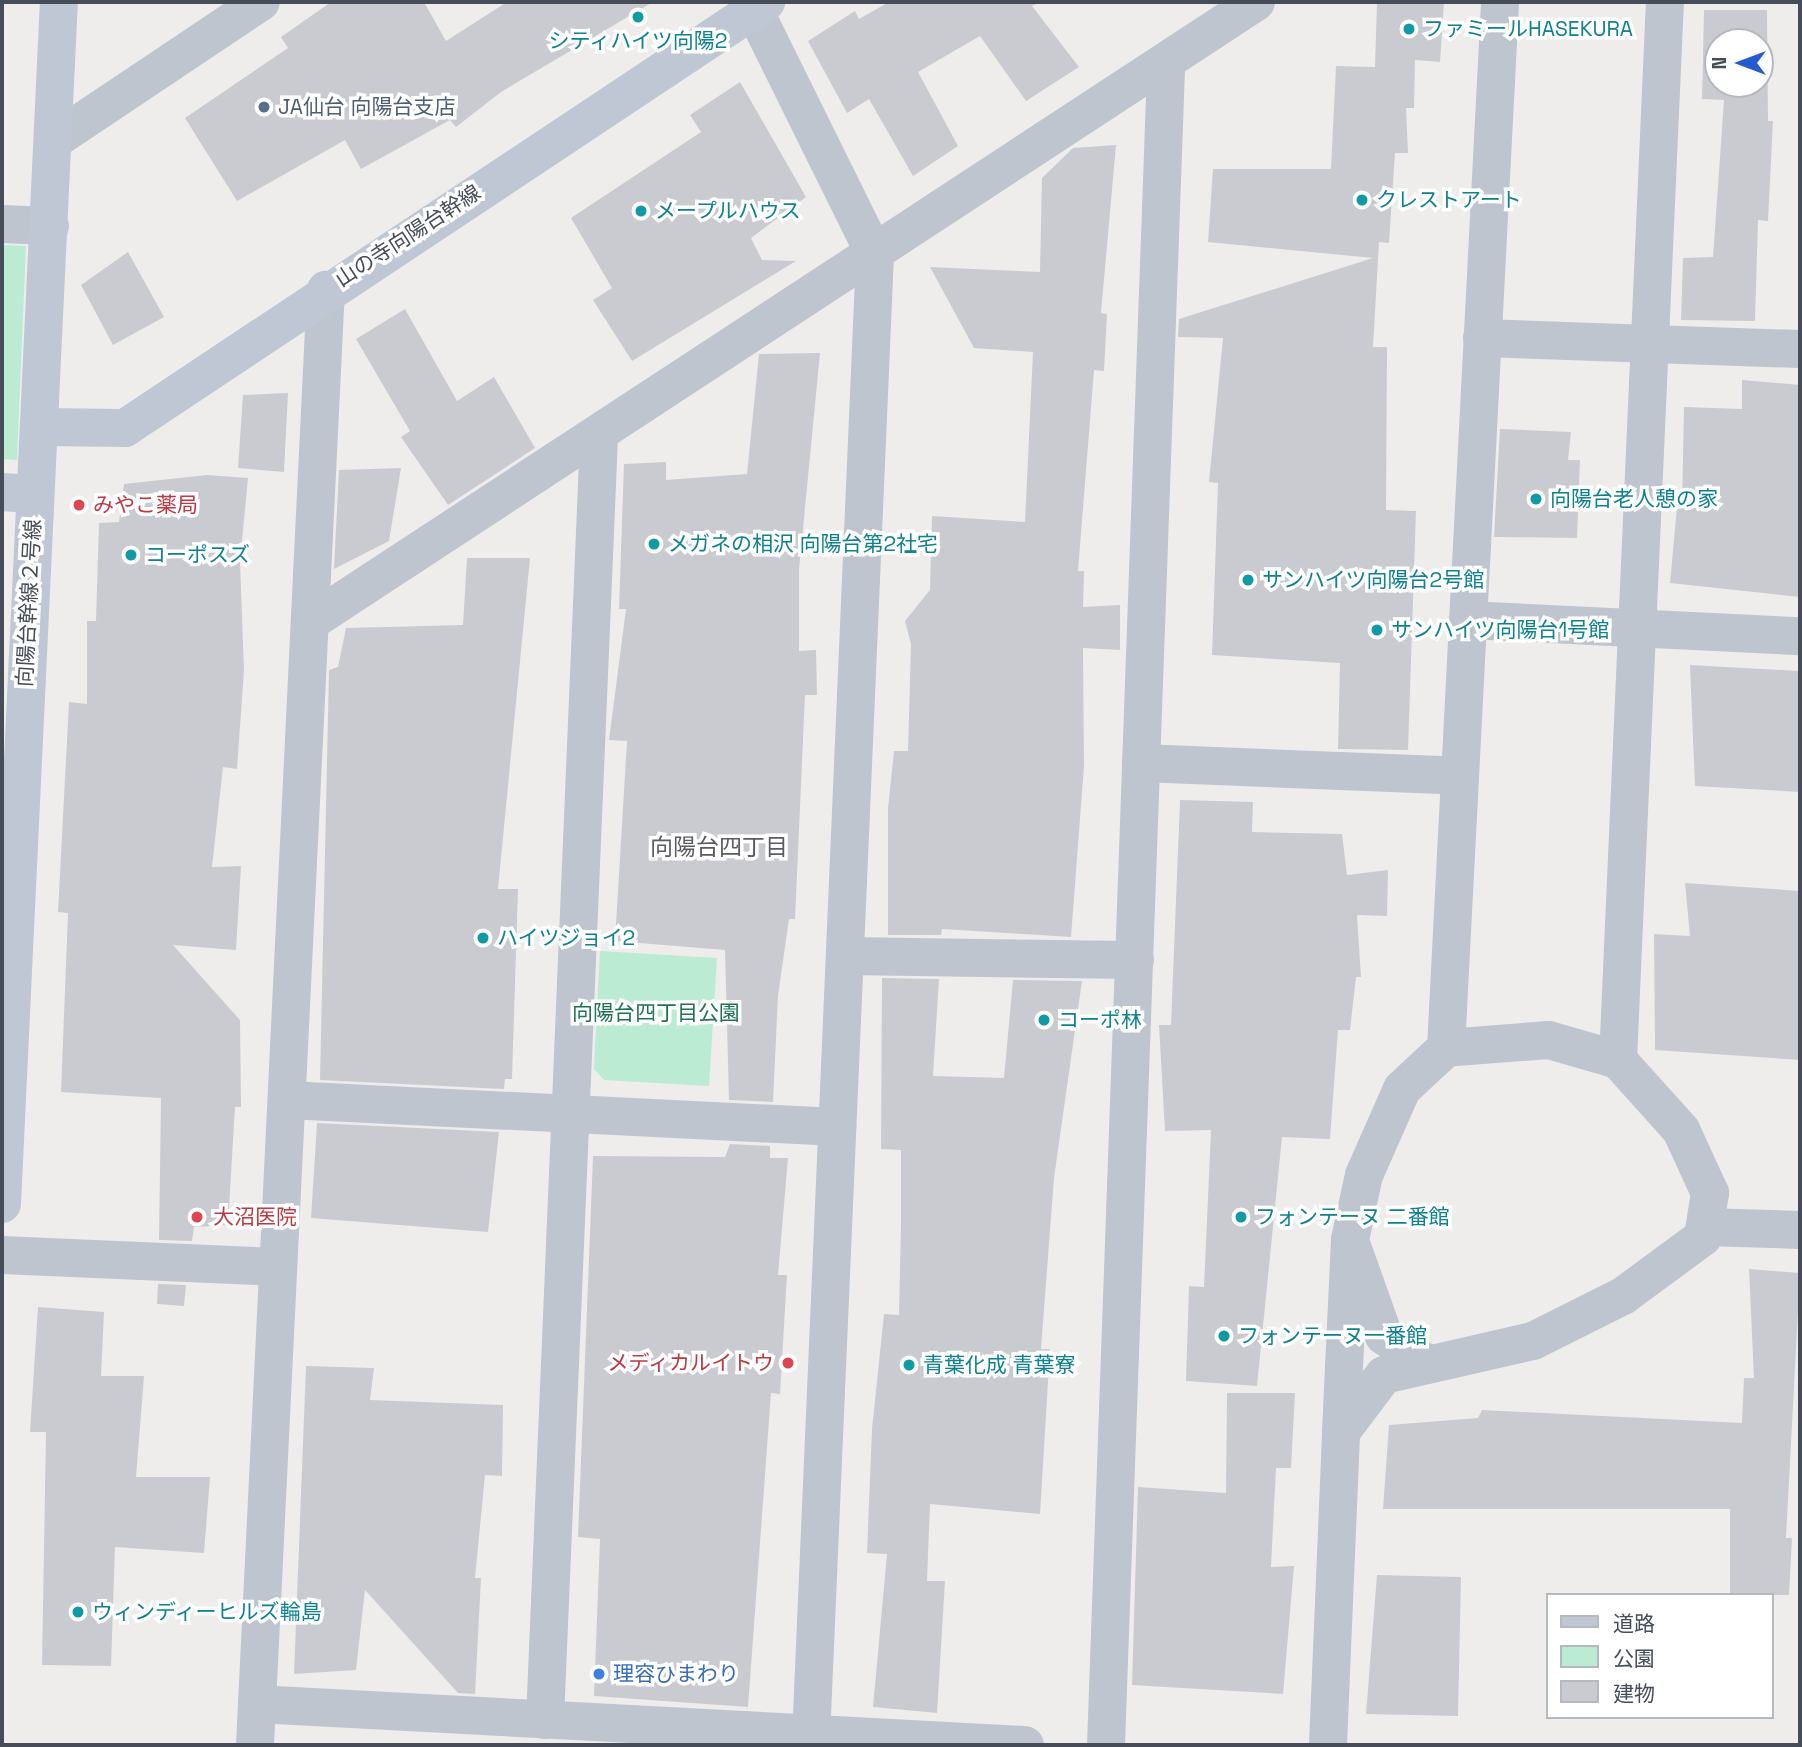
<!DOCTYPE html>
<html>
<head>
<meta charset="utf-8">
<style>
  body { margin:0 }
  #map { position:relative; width:1802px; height:1747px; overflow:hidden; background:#efedec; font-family:"Space Grotesk","Noto Sans JP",sans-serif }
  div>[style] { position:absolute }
  .green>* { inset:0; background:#bcebd4 }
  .building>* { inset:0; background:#cacbd1 }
  .street>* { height:38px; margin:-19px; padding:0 19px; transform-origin:19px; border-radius:19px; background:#bec5ce }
  .secondary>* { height:38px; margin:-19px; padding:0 19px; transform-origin:19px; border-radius:19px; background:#c0c7d4 }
  .dots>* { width:19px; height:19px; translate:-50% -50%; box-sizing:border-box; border:4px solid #fff; border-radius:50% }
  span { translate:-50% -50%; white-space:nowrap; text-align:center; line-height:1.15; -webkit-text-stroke:7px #fff; paint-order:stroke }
  .culture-label { font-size:21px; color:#0d838f }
  .left { translate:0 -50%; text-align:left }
  .service-label { font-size:21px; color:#4e5e75 }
  .street-label { font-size:21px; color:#464d58 }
  .health-label { font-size:21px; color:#be3a42 }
  .right { translate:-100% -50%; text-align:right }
  .park-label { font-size:21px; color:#1c7453 }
  .shop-label { font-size:21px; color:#366cbe }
  .neighbourhood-label { font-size:23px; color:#5a5c61 }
  .frame { position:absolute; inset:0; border:4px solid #464d58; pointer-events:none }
  .legend { position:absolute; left:1546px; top:1593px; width:228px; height:126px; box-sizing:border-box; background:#fff; border:2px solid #b5b8bc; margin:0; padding:9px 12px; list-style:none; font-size:21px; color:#464d58 }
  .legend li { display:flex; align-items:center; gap:14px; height:35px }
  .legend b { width:35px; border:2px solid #b5b8bc }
  .north { position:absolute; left:1704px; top:28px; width:70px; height:70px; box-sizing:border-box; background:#fff; border:2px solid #b5b8bc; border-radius:50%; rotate:270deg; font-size:19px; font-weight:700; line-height:28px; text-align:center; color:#464d58 }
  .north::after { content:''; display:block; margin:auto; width:24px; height:32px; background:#245bd1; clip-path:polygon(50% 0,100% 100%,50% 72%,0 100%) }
</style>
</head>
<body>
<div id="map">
  <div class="green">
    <div style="clip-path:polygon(2px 245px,26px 246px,17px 460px,2px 459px)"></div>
    <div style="clip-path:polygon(600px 951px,717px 958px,709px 1086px,604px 1080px,594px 1069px)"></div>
  </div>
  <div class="building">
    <div style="clip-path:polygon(331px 2px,424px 2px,446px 41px,507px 2px,653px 2px,501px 92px,456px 127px,450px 120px,361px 169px,345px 140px,237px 201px,185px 118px,288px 48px,281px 37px)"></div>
    <div style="clip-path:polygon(889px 2px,1040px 2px,1032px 6px,1079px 67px,1026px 101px,980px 36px,918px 72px,958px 146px,913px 176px,869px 99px,847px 113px,808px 41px,855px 11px,859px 19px)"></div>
    <div style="clip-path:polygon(1377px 2px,1444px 2px,1440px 62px,1415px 60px,1414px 108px,1406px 108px,1408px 153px,1395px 153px,1389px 243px,1379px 242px,1373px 347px,1387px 347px,1386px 510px,1416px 511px,1408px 750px,1338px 749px,1340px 663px,1212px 655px,1218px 483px,1209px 482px,1223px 338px,1178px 337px,1179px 319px,1373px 258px,1208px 242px,1213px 169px,1331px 169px,1336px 66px,1375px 67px)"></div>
    <div style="clip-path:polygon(evenodd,1704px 10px,1767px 10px,1768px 121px,1773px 121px,1768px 221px,1758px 220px,1755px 321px,1681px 320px,1683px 258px,1713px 257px,1724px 100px,1702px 99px,1704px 10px,1718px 42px,1760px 42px,1760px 84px,1718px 84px,1718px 42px)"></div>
    <div style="clip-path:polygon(740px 82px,806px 197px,751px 238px,762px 260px,796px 261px,632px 361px,593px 300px,612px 288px,571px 218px,701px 132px,690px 115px)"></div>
    <div style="clip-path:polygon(1116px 145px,1101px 313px,1107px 314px,1104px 371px,1094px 370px,1078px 571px,1084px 571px,1083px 607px,1120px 605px,1120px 650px,1083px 648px,1084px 766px,1071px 937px,942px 929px,941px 935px,888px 935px,888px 808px,894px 751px,908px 751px,911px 644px,905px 621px,930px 590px,932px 516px,1025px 522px,1033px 352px,974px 348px,930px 267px,1040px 272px,1042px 178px,1073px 148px)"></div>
    <div style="clip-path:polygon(128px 252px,164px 317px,113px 345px,81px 285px)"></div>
    <div style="clip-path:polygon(405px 309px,457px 401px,494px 377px,535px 448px,448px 505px,401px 437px,410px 431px,356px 339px)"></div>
    <div style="clip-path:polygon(820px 353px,799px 570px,799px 651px,816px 650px,817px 695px,805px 695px,795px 919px,789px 919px,778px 996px,773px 1102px,729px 1100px,725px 950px,615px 941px,627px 741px,609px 740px,626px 609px,619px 609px,624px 464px,666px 462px,666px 480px,747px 474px,759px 354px)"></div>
    <div style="clip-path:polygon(1742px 380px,1800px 385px,1800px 597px,1670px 583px,1677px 507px,1682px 507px,1684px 407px,1742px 409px)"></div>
    <div style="clip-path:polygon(288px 393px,284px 472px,238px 468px,243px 395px)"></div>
    <div style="clip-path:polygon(1500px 429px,1571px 432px,1568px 460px,1580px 460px,1577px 538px,1494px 537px)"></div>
    <div style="clip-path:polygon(401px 468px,389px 541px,334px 569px,339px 470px)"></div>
    <div style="clip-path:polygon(207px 475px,248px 478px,240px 562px,244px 670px,237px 769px,223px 767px,212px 867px,241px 866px,236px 950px,173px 945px,240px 1020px,241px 1107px,235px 1107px,228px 1225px,194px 1227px,192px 1241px,159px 1240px,161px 1098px,61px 1092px,68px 913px,58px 912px,69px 702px,87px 704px,87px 621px,96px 621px,99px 523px,119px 522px,124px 484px)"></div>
    <div style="clip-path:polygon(467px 558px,530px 558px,498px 889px,518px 889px,512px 1079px,505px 1079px,504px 1089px,320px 1080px,329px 670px,338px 667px,346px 628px,463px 625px)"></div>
    <div style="clip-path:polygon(1690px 665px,1800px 671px,1800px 792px,1695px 786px)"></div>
    <div style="clip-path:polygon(1180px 800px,1253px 802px,1252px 832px,1342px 834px,1347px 875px,1388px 870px,1387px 916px,1357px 915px,1361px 977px,1356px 977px,1350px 1030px,1338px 1030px,1330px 1139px,1282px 1137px,1257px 1386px,1186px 1381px,1189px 1286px,1204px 1287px,1211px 1130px,1165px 1131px,1159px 1025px,1171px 1025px)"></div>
    <div style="clip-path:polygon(1685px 883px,1800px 891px,1800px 1060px,1655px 1050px,1654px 934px,1690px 936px)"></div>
    <div style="clip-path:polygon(882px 978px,939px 979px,933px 1076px,1004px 1078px,1013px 980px,1082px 981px,1054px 1178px,1041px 1349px,1050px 1349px,1040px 1514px,930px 1504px,927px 1581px,945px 1581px,937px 1713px,873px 1707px,887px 1554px,867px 1553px,872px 1429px,884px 1314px,899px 1315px,901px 1224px,901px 1150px,881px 1149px)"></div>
    <div style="clip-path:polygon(317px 1123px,499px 1132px,488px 1232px,311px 1218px)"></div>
    <div style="clip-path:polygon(730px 1144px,770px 1146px,770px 1158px,788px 1158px,778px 1275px,787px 1275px,780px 1394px,771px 1393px,748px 1707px,594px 1696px,600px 1539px,578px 1537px,593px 1156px,725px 1157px)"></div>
    <div style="clip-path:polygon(1749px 1269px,1800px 1273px,1786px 1538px,1792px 1538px,1789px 1595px,1730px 1595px,1730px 1509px,1383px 1509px,1389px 1425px,1478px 1418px,1482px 1410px,1742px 1423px,1744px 1378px,1754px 1378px)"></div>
    <div style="clip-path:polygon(158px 1284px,186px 1285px,184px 1306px,157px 1304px)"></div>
    <div style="clip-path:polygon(38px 1307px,104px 1312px,101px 1376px,144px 1376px,136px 1477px,210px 1477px,204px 1553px,115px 1547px,111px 1666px,42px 1665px,46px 1432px,30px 1432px)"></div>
    <div style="clip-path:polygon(306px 1366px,374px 1368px,370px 1400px,503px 1405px,502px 1476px,485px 1475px,475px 1578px,481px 1578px,475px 1694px,458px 1693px,365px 1590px,356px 1670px,294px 1674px)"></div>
    <div style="clip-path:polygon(1227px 1393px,1295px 1393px,1291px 1468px,1276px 1468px,1271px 1567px,1294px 1566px,1283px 1694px,1132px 1685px,1138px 1487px,1226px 1493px)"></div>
    <div style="clip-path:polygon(1377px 1575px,1461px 1577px,1458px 1716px,1366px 1714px)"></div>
  </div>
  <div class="street">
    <div style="left:750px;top:2px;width:282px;rotate:63.7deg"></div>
    <div style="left:875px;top:255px;width:1482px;rotate:92.47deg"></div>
    <div style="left:53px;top:141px;width:250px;rotate:-33.8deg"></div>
    <div style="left:2px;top:224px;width:48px;rotate:2.4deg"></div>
    <div style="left:1482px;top:338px;width:318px;rotate:2deg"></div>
    <div style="left:1468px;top:620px;width:332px;rotate:2.8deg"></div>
    <div style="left:310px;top:622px;width:1131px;rotate:-33.24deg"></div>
    <div style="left:1141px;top:763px;width:319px;rotate:2.3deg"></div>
    <div style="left:845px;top:956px;width:290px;rotate:0.8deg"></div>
    <div style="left:1446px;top:1048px;width:1047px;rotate:-87.04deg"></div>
    <div style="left:1618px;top:1060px;width:72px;rotate:-163.8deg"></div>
    <div style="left:1549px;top:1040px;width:103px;rotate:175.6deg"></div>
    <div style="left:1446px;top:1048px;width:60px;rotate:137deg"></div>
    <div style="left:1402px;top:1089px;width:94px;rotate:113.8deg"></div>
    <div style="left:1364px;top:1175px;width:66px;rotate:102.2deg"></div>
    <div style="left:1350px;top:1240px;width:192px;rotate:92.7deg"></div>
    <div style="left:1341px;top:1432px;width:71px;rotate:-53deg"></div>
    <div style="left:1384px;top:1375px;width:153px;rotate:-12.9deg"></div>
    <div style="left:1533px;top:1341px;width:101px;rotate:-26.6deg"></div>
    <div style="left:1623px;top:1296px;width:99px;rotate:-36.4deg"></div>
    <div style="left:1703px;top:1237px;width:45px;rotate:-81deg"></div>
    <div style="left:1710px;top:1193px;width:69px;rotate:-114.7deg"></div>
    <div style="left:1681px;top:1130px;width:94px;rotate:-132deg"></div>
    <div style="left:1618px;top:1060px;width:1059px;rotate:-87.46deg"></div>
    <div style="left:287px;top:1100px;width:551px;rotate:2.81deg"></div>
    <div style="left:1705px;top:1227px;width:95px;rotate:1.8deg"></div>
    <div style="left:1353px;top:1249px;width:92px;rotate:70.4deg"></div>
    <div style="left:1384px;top:1336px;width:52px;rotate:32.5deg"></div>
    <div style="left:2px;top:1255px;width:276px;rotate:2.5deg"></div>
    <div style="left:257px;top:1704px;width:769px;rotate:3.06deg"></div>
    <div style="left:545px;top:1720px;width:1283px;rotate:-87.59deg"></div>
    <div style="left:255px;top:1745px;width:1457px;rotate:-87.21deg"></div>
    <div style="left:1106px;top:1745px;width:1681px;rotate:-87.95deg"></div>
    <div style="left:1328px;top:1745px;width:313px;rotate:-87.6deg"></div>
  </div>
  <div class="secondary">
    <div style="left:41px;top:427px;width:84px;rotate:0.7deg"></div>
    <div style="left:125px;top:428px;width:770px;rotate:-33.61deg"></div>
    <div style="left:2px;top:492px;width:32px;rotate:4deg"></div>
    <div style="left:2px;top:1204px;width:1203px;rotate:-87.29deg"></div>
  </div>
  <div class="dots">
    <div style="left:638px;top:17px;background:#0f9aa8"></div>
    <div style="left:1409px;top:29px;background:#0f9aa8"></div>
    <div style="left:264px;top:107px;background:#5c6f8a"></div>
    <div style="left:1362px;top:200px;background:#0f9aa8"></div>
    <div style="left:641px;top:211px;background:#0f9aa8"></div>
    <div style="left:1536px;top:499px;background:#0f9aa8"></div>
    <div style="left:79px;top:505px;background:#e0444e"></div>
    <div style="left:654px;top:544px;background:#0f9aa8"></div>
    <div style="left:131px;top:555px;background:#0f9aa8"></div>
    <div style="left:1248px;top:580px;background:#0f9aa8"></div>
    <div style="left:1377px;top:630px;background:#0f9aa8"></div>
    <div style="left:483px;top:938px;background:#0f9aa8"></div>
    <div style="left:1044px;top:1020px;background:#0f9aa8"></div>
    <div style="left:197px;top:1217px;background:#e0444e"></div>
    <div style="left:1241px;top:1217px;background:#0f9aa8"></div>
    <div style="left:1224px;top:1336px;background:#0f9aa8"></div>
    <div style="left:788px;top:1363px;background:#e0444e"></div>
    <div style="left:909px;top:1365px;background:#0f9aa8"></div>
    <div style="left:78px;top:1612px;background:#0f9aa8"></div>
    <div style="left:599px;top:1674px;background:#3f7fe0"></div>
  </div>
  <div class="culture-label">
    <span class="left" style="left:1423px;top:29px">ファミールHASEKURA</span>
    <span style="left:638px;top:41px">シティハイツ向陽2</span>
    <span class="left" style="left:1376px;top:200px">クレストアート</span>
    <span class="left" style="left:655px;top:211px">メープルハウス</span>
    <span class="left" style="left:1550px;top:499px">向陽台老人憩の家</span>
    <span class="left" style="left:668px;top:544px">メガネの相沢 向陽台第2社宅</span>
    <span class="left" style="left:145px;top:555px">コーポスズ</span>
    <span class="left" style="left:1262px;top:580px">サンハイツ向陽台2号館</span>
    <span class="left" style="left:1391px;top:630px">サンハイツ向陽台1号館</span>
    <span class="left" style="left:497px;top:938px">ハイツジョイ2</span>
    <span class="left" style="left:1058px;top:1020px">コーポ林</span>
    <span class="left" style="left:1255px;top:1217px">フォンテーヌ 二番館</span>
    <span class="left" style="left:1238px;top:1336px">フォンテーヌ一番館</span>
    <span class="left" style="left:923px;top:1365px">青葉化成 青葉寮</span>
    <span class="left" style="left:92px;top:1612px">ウィンディーヒルズ輪島</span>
  </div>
  <div class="service-label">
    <span class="left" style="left:278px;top:107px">JA仙台 向陽台支店</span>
  </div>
  <div class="street-label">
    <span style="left:408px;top:236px;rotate:-33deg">山の寺向陽台幹線</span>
    <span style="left:29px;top:603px;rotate:-87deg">向陽台幹線２号線</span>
  </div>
  <div class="health-label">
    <span class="left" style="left:93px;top:505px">みやこ薬局</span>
    <span class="left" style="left:213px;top:1217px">大沼医院</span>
    <span class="right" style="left:774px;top:1363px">メディカルイトウ</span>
  </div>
  <div class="park-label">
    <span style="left:656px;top:1013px">向陽台四丁目公園</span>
  </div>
  <div class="shop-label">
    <span class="left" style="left:613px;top:1674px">理容ひまわり</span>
  </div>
  <div class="neighbourhood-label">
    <span style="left:719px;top:847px">向陽台四丁目</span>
  </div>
  <div class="frame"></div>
  <ul class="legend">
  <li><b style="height:9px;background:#c0c7d4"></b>道路</li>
  <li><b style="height:19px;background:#bcebd4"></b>公園</li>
  <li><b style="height:19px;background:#cacbd1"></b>建物</li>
  </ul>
  <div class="north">N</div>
</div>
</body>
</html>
